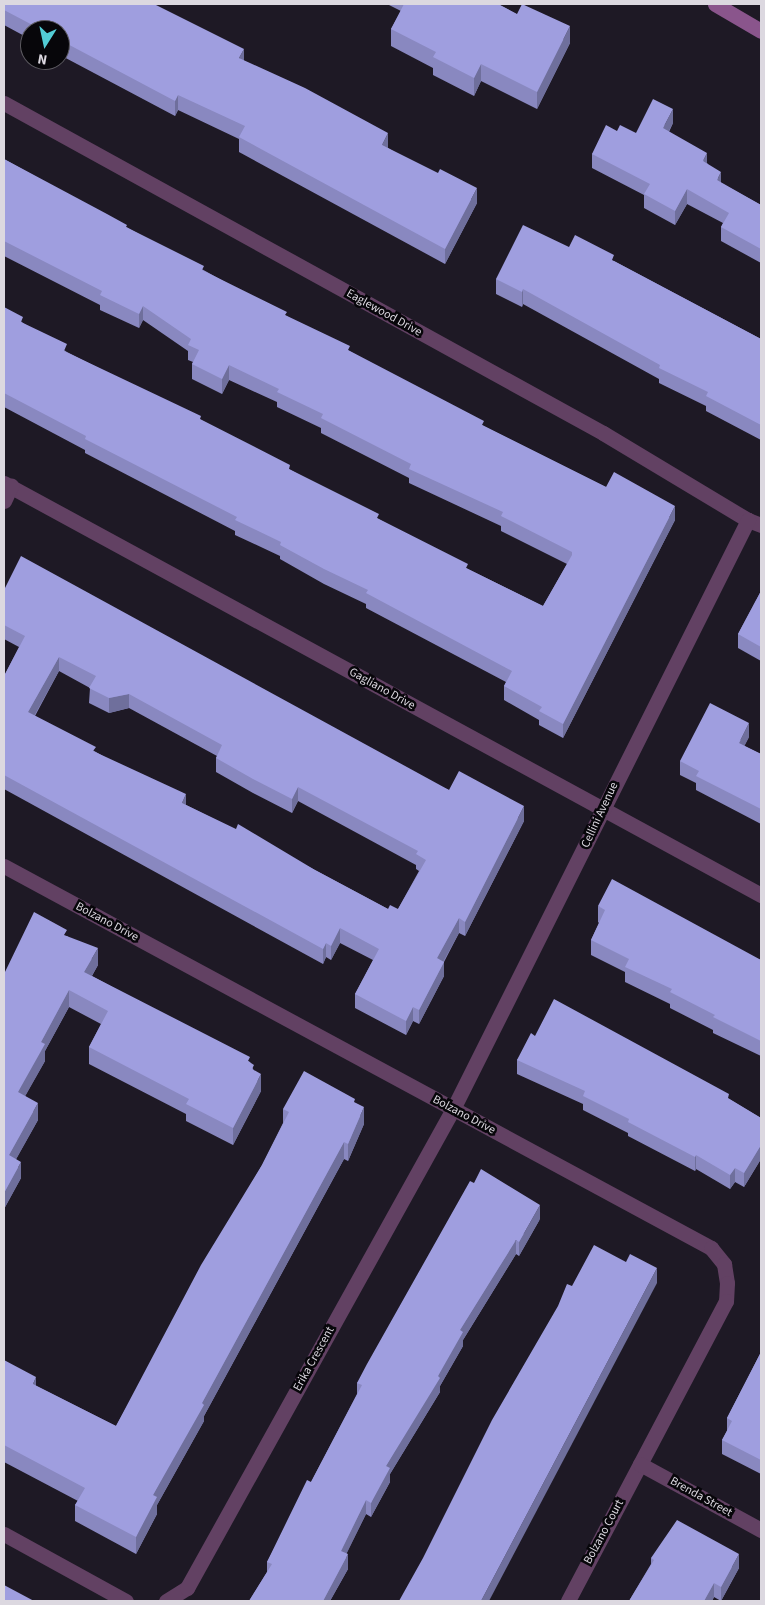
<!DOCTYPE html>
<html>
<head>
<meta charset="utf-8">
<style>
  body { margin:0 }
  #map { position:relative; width:765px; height:1605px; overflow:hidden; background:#1e1925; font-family:"Source Sans 3",sans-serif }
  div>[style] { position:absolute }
  .street>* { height:15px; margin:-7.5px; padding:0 7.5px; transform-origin:7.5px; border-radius:7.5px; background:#624163 }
  .secondary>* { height:15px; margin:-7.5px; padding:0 7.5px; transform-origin:7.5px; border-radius:7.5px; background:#8a558c }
  .wall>* { inset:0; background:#8988c0 }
  .shaded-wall>* { inset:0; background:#6f6f9c }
  .building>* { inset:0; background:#9f9edf }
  span { translate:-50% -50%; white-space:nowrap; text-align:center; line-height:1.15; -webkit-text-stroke:5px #07060a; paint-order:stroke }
  .street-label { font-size:12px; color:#dcd8e0 }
  .frame { position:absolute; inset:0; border:5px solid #dcd8e0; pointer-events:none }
  .north { position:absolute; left:20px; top:20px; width:50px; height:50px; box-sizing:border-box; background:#07060a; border:1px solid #5c5a60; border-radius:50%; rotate:190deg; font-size:14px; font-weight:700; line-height:20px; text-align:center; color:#dcd8e0 }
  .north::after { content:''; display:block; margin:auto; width:18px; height:22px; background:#52ccd5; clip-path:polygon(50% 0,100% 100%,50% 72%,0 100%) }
</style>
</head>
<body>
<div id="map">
  <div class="street">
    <div style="left:4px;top:103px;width:684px;rotate:28.85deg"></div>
    <div style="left:603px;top:433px;width:169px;rotate:31deg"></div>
    <div style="left:748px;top:520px;width:14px;rotate:21deg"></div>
    <div style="left:4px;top:483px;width:862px;rotate:28.56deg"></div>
    <div style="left:4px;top:501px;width:17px;rotate:-65deg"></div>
    <div style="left:4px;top:866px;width:804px;rotate:28.38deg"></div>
    <div style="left:711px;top:1248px;width:21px;rotate:51deg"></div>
    <div style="left:724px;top:1264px;width:19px;rotate:81deg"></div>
    <div style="left:727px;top:1283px;width:18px;rotate:93deg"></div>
    <div style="left:726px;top:1301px;width:339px;rotate:117.8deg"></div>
    <div style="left:640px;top:1464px;width:138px;rotate:28.6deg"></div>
    <div style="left:4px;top:1534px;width:139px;rotate:28.8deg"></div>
    <div style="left:166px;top:1601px;width:25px;rotate:-32deg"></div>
    <div style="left:187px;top:1588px;width:548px;rotate:-60.96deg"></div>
    <div style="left:453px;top:1109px;width:659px;rotate:-63.4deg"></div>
  </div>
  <div class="secondary">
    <div style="left:715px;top:4px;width:53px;rotate:30.4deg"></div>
  </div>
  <div class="wall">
    <div style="clip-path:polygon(4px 4px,244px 61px,388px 148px,477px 203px,445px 264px,239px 152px,239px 139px,178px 110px,175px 116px,60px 55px,60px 30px,30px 30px,30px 39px,4px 25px)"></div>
    <div style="clip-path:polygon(387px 4px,498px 4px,570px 43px,537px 109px,481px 81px,474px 96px,433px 75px,433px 68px,391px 46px,391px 29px,401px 11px)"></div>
    <div style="clip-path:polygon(673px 123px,669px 132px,707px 163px,721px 183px,761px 205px,761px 263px,721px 241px,721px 227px,723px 223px,687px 204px,675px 225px,644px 208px,644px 195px,592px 168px,592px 154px,617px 131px,636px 133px)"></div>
    <div style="clip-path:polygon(4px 159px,484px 426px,606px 487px,675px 520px,563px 738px,539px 725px,539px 720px,504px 700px,504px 686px,506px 682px,366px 608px,366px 604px,324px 584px,280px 559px,280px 556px,235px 535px,235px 531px,85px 453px,85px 450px,4px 407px,4px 307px,23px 323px,67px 352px,201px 420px,468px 569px,543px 606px,567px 564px,501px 531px,501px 526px,409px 483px,409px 478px,321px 433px,321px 428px,277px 407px,277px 402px,229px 380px,222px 394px,192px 379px,192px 364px,193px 362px,188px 360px,188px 351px,143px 320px,139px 328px,100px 310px,100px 305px,4px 256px)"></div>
    <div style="clip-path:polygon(614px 261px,761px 339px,761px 440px,706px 411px,706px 406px,659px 383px,659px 379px,523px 304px,522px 307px,496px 294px,496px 279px)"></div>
    <div style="clip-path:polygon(evenodd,4px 590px,449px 790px,524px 821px,465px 936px,459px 933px,444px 962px,444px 976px,419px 1024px,413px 1021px,406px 1035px,355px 1008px,355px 994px,373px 960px,340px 943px,331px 960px,326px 957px,323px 964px,4px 789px,4px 676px,19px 647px,4px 639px,4px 590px,59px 671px,90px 688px,89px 703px,109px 713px,129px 708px,217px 756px,216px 758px,216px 772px,253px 793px,292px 813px,298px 801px,416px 865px,416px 869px,419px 871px,398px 909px,388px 909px,315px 870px,186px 805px,96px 752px,35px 716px,59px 671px)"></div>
    <div style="clip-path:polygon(761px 591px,761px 661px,738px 648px,738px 634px)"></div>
    <div style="clip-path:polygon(749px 737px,744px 746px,761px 754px,761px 824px,696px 790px,696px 783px,680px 775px,680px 761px)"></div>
    <div style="clip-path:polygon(598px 906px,761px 960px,761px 1056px,713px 1033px,713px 1030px,670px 1008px,670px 1004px,625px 982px,625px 972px,591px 955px,591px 940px,599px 923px,598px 922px)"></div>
    <div style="clip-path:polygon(67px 936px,98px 965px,92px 976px,250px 1062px,254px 1071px,261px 1091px,233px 1145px,186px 1121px,186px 1114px,89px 1064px,89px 1047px,101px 1024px,69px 1007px,45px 1051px,45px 1061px,25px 1096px,38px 1120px,16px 1159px,21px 1178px,4px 1209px,4px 974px)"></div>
    <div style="clip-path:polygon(535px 1036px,729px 1099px,761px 1118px,761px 1159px,744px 1187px,735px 1182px,730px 1189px,696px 1169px,695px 1171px,628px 1136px,628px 1133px,583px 1110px,583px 1104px,517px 1074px,517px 1060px)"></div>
    <div style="clip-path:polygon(355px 1103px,364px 1124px,348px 1161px,344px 1159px,204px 1416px,204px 1421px,157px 1505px,157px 1514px,136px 1554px,75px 1521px,75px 1505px,78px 1501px,4px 1462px,4px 1360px,36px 1386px,116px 1426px,262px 1165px,283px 1123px,283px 1109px)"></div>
    <div style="clip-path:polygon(540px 1219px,519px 1256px,516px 1254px,463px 1340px,463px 1346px,440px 1386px,440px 1392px,390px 1474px,390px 1482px,371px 1517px,366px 1514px,346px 1554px,348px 1569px,330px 1601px,249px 1601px,267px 1572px,267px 1562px,311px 1482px,357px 1394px,357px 1383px)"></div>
    <div style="clip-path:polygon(761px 1352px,761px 1474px,722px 1454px,722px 1440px,727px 1431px,727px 1418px)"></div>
    <div style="clip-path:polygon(651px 1558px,739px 1568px,721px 1601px,714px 1597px,712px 1601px,629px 1601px,651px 1564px)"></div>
  </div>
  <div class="shaded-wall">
    <div style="clip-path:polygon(570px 26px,570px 43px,537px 109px,537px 92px)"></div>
    <div style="clip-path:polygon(244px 49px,244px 64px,239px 58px)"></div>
    <div style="clip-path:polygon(481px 64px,481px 81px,474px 96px,474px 78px)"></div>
    <div style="clip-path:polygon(178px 95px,178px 110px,175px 116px,175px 101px)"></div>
    <div style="clip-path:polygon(673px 109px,673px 123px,663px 142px,663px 128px)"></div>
    <div style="clip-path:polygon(388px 133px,388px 149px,382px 145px)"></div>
    <div style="clip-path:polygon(707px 153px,707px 167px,703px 161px)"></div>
    <div style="clip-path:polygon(721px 172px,721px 186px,717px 180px)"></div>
    <div style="clip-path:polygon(477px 188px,477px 203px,445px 264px,445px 249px)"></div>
    <div style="clip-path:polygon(687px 189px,687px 204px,675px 225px,675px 211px)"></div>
    <div style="clip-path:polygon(523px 289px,523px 304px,522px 307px,522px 292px)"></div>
    <div style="clip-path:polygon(143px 306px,143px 320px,139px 328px,139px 314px)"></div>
    <div style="clip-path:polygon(229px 365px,229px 380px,222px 394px,222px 379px)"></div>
    <div style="clip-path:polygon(675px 506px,675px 520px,563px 738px,563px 724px)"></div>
    <div style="clip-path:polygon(59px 657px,59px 671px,28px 727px,28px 712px)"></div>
    <div style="clip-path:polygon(129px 694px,129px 708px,109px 713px,109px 698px)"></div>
    <div style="clip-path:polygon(749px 723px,749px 737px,739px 757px,739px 743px)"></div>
    <div style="clip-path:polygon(298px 787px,298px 801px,292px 813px,292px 799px)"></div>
    <div style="clip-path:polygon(186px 794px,186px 808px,182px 803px)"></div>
    <div style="clip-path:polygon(524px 806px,524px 821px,465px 936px,465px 922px)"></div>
    <div style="clip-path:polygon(459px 918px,459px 933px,437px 973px,437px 958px)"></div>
    <div style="clip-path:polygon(340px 928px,340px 943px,331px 960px,331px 946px)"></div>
    <div style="clip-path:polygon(326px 943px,326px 957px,323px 964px,323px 949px)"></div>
    <div style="clip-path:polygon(98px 948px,98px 965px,84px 989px,84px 972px)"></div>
    <div style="clip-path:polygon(444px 962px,444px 976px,419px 1024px,419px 1010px)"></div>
    <div style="clip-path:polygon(69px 990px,69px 1007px,45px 1051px,45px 1061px,18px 1109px,18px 1092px,41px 1042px)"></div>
    <div style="clip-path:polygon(413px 1007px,413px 1021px,406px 1035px,406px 1021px)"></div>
    <div style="clip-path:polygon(261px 1074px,261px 1091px,233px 1145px,233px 1128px)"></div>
    <div style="clip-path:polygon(38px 1103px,38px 1120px,9px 1172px,9px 1155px)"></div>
    <div style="clip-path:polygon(364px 1107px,364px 1124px,348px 1161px,348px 1144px)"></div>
    <div style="clip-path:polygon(344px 1142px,344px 1159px,204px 1416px,204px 1421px,157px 1505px,157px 1514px,136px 1554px,136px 1537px,153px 1495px,202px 1403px)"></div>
    <div style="clip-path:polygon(761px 1145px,761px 1159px,744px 1187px,744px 1173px)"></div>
    <div style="clip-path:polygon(696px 1155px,696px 1169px,695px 1171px,695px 1157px)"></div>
    <div style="clip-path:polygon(21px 1162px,21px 1178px,4px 1209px,4px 1193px)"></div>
    <div style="clip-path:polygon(735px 1168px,735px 1182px,730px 1189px,730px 1175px)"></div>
    <div style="clip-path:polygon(540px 1205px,540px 1219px,519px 1256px,519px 1242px)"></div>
    <div style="clip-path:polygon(516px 1240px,516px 1254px,463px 1340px,463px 1346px,440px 1386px,440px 1392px,390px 1474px,390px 1482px,371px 1517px,371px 1503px,386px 1466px,438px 1376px,460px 1330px)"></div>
    <div style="clip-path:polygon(657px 1268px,657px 1283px,489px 1601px,481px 1601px)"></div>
    <div style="clip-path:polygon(36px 1377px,36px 1394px,33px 1384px)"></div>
    <div style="clip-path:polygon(366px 1500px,366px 1514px,341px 1565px,341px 1551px)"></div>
    <div style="clip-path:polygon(348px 1554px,348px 1569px,330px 1601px,323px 1601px)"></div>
    <div style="clip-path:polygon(739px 1554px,739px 1568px,721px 1601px,721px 1587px)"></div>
    <div style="clip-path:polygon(714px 1583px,714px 1597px,712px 1601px,704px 1601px)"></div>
  </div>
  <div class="building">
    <div style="clip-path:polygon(4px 4px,154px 4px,244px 49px,239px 58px,305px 88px,388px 133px,382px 145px,438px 173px,440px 169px,477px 188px,445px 249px,239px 137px,245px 126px,178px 95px,175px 101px,60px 40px,60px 30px,42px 30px,4px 10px)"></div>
    <div style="clip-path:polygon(404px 4px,498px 4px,517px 14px,522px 4px,570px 26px,537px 92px,481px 64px,474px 78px,433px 57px,436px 52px,391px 29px)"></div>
    <div style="clip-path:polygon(653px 99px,673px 109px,663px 128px,707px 153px,703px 161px,721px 172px,717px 180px,761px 205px,761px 249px,721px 227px,729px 213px,687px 189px,675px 211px,644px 194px,650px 184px,592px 154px,606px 125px,617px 131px,620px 125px,636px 133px)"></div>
    <div style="clip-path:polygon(4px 159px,107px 214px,127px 225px,126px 227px,204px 266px,202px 270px,287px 312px,285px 315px,350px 346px,348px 350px,484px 421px,482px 425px,606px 487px,614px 472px,675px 506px,563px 724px,539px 711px,542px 707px,504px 686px,512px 671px,366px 593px,368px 590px,324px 569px,280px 545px,281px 542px,235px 520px,237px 517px,85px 439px,86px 436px,4px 393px,4px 307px,23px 317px,21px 322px,67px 344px,64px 351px,201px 416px,200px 419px,290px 465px,289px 469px,379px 514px,377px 518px,468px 564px,466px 568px,543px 606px,572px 555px,572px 552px,501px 516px,503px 512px,409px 469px,411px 464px,321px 418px,323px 414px,277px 392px,279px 389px,229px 365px,222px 379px,192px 364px,199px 350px,188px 345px,191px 339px,143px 306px,139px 314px,100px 295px,102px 291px,4px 241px)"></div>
    <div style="clip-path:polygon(523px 225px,569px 247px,575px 235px,614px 255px,612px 260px,761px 339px,761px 425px,706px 396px,708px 392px,659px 368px,660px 365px,523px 289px,522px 292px,496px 279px)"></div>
    <div style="clip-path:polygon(evenodd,21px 556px,449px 790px,459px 771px,524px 806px,465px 922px,459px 918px,437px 958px,444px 962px,419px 1010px,413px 1007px,406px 1021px,355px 994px,379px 949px,340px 928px,331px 946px,326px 943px,323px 949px,4px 775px,4px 676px,25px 636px,4px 625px,4px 590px,21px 556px,59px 657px,96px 676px,89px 688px,109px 698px,129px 694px,222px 745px,216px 758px,253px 779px,292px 799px,298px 787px,418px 851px,416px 854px,426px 860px,398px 909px,390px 905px,388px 909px,315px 870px,238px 824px,236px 829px,182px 803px,186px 794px,93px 751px,96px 747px,28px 712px,59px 657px)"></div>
    <div style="clip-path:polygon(761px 591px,761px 647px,738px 634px)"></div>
    <div style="clip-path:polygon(710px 703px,749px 723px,739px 743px,761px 754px,761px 809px,696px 776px,699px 771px,680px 761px)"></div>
    <div style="clip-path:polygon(612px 879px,761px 960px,761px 1041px,713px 1017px,715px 1015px,670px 992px,672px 989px,625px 967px,629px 959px,591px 940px,605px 910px,598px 906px)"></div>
    <div style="clip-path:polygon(34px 912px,67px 930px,64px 935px,98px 948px,84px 972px,250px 1057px,248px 1061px,254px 1065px,252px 1069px,261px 1074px,233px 1128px,186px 1104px,189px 1099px,89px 1047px,108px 1011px,69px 990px,41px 1042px,45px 1044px,18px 1092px,38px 1103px,9px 1155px,21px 1162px,4px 1193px,4px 974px)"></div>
    <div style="clip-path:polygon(554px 999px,729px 1094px,728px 1098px,761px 1118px,761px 1145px,744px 1173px,735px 1168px,730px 1175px,696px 1155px,695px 1157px,628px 1122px,629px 1119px,583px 1096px,585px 1091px,517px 1060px,531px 1033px,535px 1036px)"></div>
    <div style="clip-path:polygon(304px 1071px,355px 1099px,354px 1102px,364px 1107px,348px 1144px,344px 1142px,202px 1403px,204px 1405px,153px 1495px,157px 1497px,136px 1537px,75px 1505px,85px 1488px,4px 1445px,4px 1360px,36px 1377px,33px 1384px,116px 1426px,201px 1265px,262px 1165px,289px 1112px,283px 1109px)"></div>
    <div style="clip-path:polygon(481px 1169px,540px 1205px,519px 1242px,516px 1240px,460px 1330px,463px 1332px,438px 1376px,440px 1378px,386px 1466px,390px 1468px,371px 1503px,366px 1500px,341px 1551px,348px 1554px,323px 1601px,249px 1601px,272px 1564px,267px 1562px,307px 1480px,311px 1482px,362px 1385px,357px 1383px,367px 1364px,470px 1181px,474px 1183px)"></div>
    <div style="clip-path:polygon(594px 1245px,626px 1262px,630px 1254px,657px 1268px,481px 1601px,399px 1601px,423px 1558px,492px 1420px,558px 1306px,567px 1284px,572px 1286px)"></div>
    <div style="clip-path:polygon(761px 1352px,761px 1460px,722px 1440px,732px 1421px,727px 1418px)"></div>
    <div style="clip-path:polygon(677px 1520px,739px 1554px,721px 1587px,714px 1583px,704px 1601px,629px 1601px,654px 1560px,651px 1558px)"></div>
    <div style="clip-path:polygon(4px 1585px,34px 1601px,4px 1601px)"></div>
  </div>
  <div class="street-label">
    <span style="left:384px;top:313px;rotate:29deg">Eaglewood Drive</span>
    <span style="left:382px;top:689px;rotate:29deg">Gagliano Drive</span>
    <span style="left:600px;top:815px;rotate:-65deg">Cellini Avenue</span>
    <span style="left:107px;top:922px;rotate:28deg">Bolzano Drive</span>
    <span style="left:464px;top:1115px;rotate:28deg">Bolzano Drive</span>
    <span style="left:314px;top:1359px;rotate:-61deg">Erika Crescent</span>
    <span style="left:701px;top:1497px;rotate:29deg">Brenda Street</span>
    <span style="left:604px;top:1532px;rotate:-62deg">Bolzano Court</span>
  </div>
  <div class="frame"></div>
  <div class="north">N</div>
</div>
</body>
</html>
